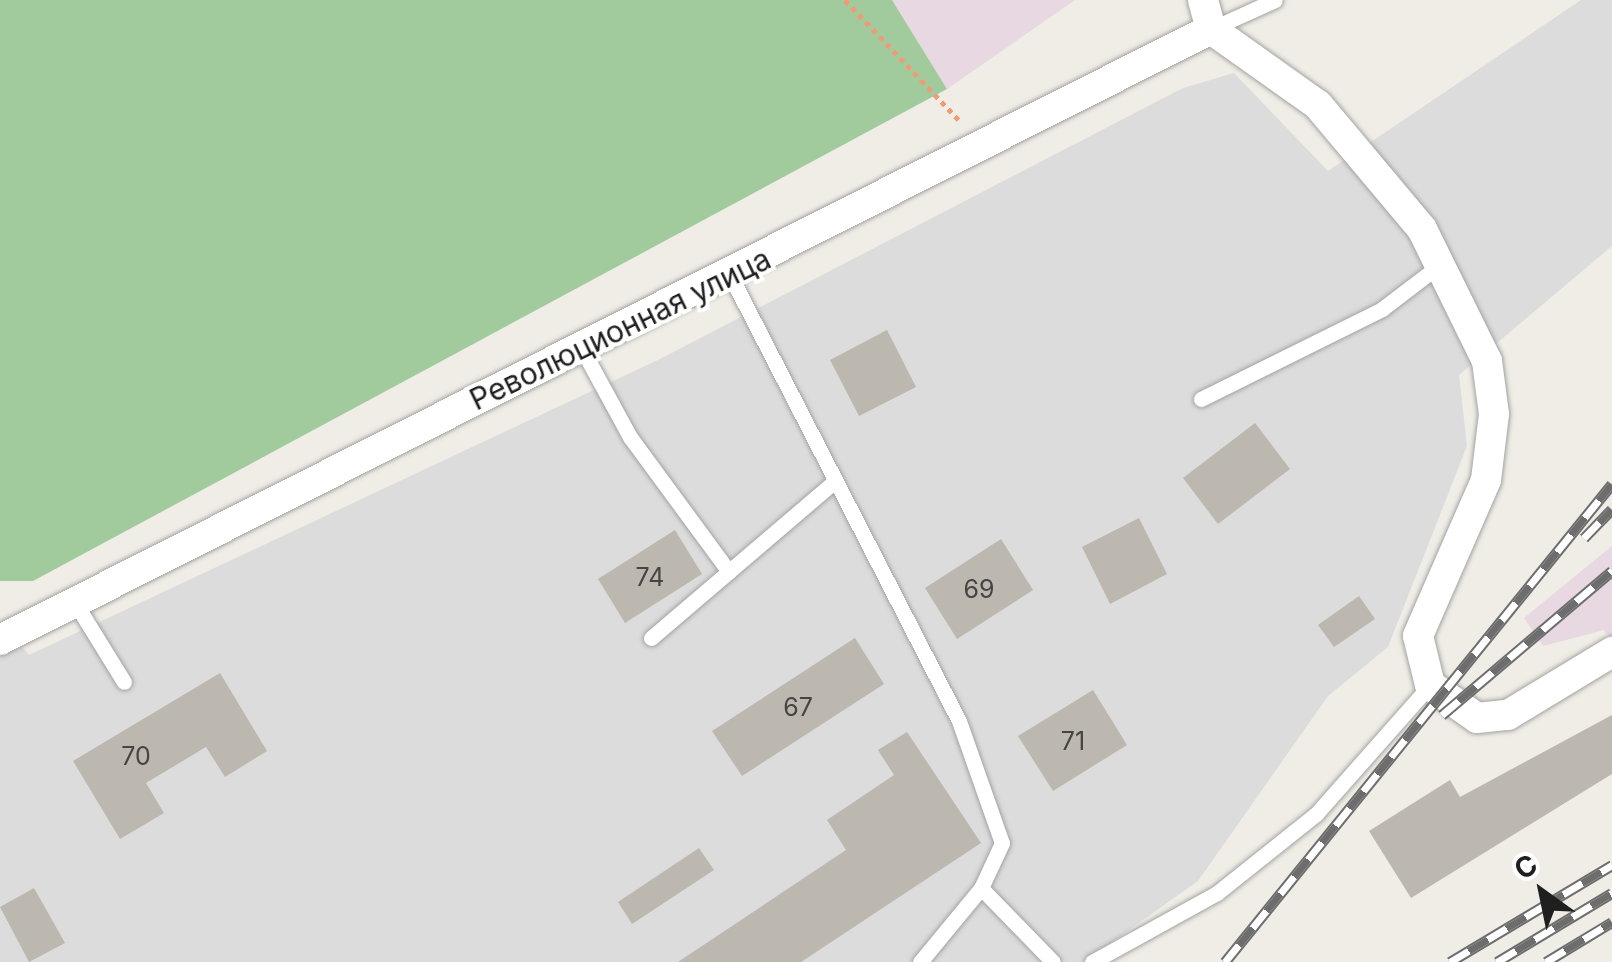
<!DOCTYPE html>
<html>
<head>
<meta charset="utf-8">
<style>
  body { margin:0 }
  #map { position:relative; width:1612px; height:962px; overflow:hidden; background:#efede5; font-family:Inter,sans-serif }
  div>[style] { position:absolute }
  .residential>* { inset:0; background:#dcdcdc }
  .industrial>* { inset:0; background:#e7d8e1 }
  .forest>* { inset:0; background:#a1cb9d }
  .building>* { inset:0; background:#bcb7af }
  .path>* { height:5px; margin-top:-2.5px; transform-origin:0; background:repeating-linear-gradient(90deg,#f09b75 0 5px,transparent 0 10px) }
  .roads { filter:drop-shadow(0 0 2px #a3a3a3) drop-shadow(0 0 2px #a3a3a3) }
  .lane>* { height:15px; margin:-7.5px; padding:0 7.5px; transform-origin:7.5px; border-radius:7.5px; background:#fff }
  .street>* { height:30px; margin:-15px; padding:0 15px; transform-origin:15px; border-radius:15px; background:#fff }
  .rail>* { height:11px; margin-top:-5.5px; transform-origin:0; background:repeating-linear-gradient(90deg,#fff 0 22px,#6d6d6d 0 44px); box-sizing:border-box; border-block:2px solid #6d6d6d }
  span { translate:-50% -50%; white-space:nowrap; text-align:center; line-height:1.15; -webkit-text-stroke:8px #fff; paint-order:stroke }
  .number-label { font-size:25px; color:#464543 }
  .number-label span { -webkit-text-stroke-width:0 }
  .street-label { font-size:30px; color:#1f1f1f }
  .north { position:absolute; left:1492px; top:842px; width:100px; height:100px; -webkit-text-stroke:8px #fff; paint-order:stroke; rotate:327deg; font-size:28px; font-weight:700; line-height:40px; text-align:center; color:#1f1f1f }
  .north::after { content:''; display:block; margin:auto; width:35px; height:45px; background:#1f1f1f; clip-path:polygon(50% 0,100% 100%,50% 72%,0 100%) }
</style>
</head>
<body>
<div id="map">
  <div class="residential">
    <div style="clip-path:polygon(1581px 0,1612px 0,1612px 246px,1459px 375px,1467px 446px,1388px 647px,1328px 696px,1198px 881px,1084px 962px,0 962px,0 622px,29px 655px,660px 359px,1183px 88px,1234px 73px,1328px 171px)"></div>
  </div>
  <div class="industrial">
    <div style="clip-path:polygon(892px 0,1075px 0,947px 89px)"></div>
    <div style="clip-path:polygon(1612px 546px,1612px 641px,1604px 630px,1543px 646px,1524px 618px)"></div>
  </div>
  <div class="forest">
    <div style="clip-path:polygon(0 0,892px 0,947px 89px,33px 581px,0 581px)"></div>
  </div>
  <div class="building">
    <div style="clip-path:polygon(887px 330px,916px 387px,859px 416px,830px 360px)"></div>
    <div style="clip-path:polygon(1255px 423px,1290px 469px,1218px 524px,1183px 478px)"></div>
    <div style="clip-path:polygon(1139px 518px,1167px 574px,1110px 604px,1082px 547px)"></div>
    <div style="clip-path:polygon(675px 530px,702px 574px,625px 623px,598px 579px)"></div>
    <div style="clip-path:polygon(1001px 539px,1033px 590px,957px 639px,925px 588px)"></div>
    <div style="clip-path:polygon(1359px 596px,1375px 619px,1334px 647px,1318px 625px)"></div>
    <div style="clip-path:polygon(855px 638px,884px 684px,742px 776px,712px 731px)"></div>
    <div style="clip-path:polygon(220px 673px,267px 751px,225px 777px,206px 747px,146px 783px,164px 813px,120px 839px,73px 761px)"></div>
    <div style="clip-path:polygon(1093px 690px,1127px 745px,1053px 791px,1018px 736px)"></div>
    <div style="clip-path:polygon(1612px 715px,1612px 774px,1411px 898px,1369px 831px,1450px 780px,1460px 797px)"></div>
    <div style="clip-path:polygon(907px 732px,981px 843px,801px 962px,678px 962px,846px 850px,827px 820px,894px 775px,878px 750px)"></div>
    <div style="clip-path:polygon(699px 848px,714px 870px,632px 924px,618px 902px)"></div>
    <div style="clip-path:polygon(34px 888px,65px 943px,29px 962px,0 907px)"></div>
  </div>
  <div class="path">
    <div style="left:845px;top:0;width:167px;rotate:46.5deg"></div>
  </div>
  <div class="roads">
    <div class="lane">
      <div style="left:1211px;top:29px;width:70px;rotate:-24.4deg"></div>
      <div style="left:730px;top:275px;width:501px;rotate:62.82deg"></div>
      <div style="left:959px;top:721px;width:129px;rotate:70.6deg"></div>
      <div style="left:1002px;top:843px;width:50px;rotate:115deg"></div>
      <div style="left:582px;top:349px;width:100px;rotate:61.4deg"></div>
      <div style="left:630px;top:437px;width:167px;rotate:53.7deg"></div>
      <div style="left:1201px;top:399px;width:202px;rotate:-26.4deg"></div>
      <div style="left:1382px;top:309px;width:74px;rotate:-37.3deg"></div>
      <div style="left:74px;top:601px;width:95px;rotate:58.3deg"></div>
      <div style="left:651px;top:638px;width:242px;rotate:-40.5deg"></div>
      <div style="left:920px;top:962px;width:96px;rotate:-50.5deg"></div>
      <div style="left:981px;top:888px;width:103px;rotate:45.8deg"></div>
      <div style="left:1092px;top:962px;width:143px;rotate:-28.9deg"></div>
      <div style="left:1217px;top:893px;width:127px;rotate:-38.6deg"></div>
      <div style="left:1316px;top:814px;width:172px;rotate:-48.5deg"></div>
    </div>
    <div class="street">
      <div style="left:1203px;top:0;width:30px;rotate:75deg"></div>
      <div style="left:1211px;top:29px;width:131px;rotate:35.4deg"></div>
      <div style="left:1318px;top:105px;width:162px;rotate:50deg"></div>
      <div style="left:1422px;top:229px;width:147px;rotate:63.8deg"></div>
      <div style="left:1487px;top:361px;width:53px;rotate:82.5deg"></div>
      <div style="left:1494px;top:414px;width:66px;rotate:96.9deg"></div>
      <div style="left:1486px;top:480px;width:170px;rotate:113.6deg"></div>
      <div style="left:1418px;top:636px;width:50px;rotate:76.2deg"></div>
      <div style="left:1430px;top:685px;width:57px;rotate:35.1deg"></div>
      <div style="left:1477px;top:718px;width:31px;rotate:-6deg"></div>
      <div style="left:1508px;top:715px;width:122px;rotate:-31.2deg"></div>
      <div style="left:0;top:640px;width:1356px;rotate:-26.77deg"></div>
    </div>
  </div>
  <div class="rail">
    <div style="left:1584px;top:538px;width:40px;rotate:-46deg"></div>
    <div style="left:1442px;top:715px;width:223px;rotate:-40.3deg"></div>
    <div style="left:1225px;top:962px;width:615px;rotate:-51.01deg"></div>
    <div style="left:1450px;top:962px;width:189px;rotate:-30.9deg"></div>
    <div style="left:1497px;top:962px;width:134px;rotate:-31deg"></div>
    <div style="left:1546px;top:962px;width:77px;rotate:-31.2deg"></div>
  </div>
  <div class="number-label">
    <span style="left:650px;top:577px">74</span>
    <span style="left:979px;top:589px">69</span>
    <span style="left:798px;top:707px">67</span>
    <span style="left:1073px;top:741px">71</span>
    <span style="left:136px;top:756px">70</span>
  </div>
  <div class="street-label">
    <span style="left:620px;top:329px;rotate:-26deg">Революционная улица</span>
  </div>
  <div class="north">С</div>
</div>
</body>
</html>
